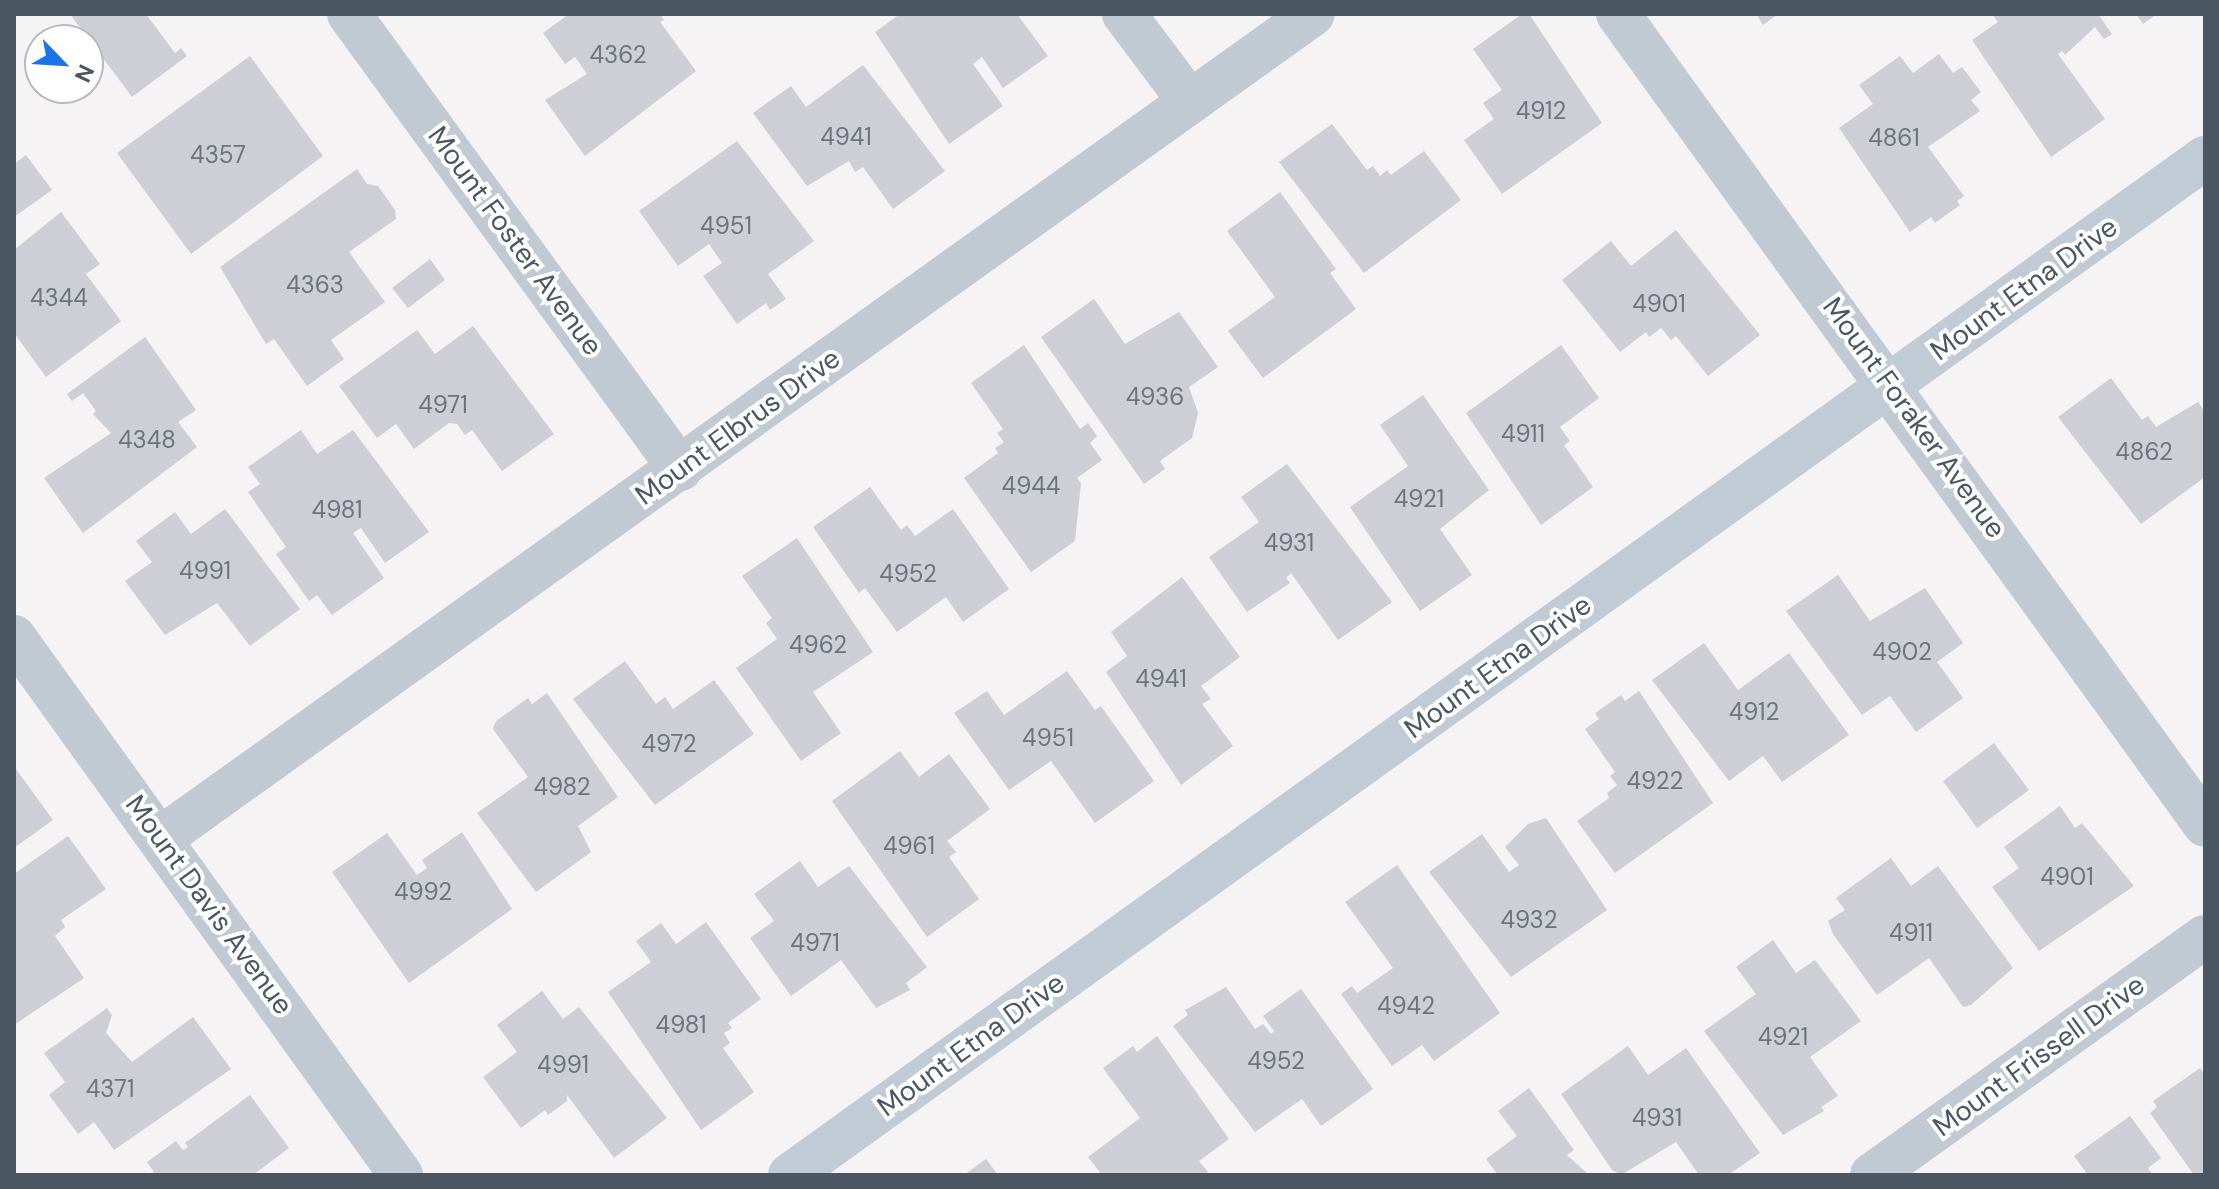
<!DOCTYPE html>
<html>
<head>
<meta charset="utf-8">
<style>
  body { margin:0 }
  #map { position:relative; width:2219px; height:1189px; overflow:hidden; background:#f5f3f3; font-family:"DM Sans",sans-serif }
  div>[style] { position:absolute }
  .building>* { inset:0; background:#cdcfd5 }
  .street>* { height:44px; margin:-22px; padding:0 22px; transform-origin:22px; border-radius:22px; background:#c1cad2 }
  .secondary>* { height:44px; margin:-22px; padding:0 22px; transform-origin:22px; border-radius:22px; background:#c1cbd6 }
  span { translate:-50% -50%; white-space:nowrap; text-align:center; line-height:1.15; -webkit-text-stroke:8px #fff; paint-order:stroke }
  .number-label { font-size:24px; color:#6b747e }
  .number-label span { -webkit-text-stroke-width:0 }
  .street-label { font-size:28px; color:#4a5661 }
  .frame { position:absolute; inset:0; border:16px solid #4a5661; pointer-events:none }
  .north { position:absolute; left:24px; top:24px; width:80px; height:80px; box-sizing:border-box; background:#fff; border:2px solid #b7bbc0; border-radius:50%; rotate:115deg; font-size:22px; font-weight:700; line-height:32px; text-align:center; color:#4a5661 }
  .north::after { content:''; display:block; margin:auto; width:28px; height:36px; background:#1a73e8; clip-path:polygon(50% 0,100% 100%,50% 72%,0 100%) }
</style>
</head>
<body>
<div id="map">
  <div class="building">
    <div style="clip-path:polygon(70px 14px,146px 14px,175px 53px,181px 48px,187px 56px,132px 97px)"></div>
    <div style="clip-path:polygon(569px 14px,660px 14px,664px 20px,660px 22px,696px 71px,585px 156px,545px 100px,587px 74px,575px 57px,565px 64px,543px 33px)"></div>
    <div style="clip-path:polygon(900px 14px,1017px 14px,1048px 56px,1003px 88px,982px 57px,973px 64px,1003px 106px,949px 144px,875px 32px)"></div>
    <div style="clip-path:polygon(1522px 14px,1529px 14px,1602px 123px,1502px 194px,1464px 140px,1494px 119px,1483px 103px,1502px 90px,1473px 49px)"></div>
    <div style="clip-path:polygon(1756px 14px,1778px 14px,1763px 25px)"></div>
    <div style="clip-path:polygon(1992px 14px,2098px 14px,2112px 34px,2104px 39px,2095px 27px,2065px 55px,2062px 51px,2058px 54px,2105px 119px,2051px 157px,1972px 40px,1998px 22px)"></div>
    <div style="clip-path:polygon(2136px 14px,2157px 14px,2143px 24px)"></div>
    <div style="clip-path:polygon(1939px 54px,1953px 73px,1962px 67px,1981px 92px,1971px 100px,1980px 111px,1928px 147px,1964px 196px,1957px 201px,1960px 205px,1935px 223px,1931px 217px,1910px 232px,1839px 128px,1873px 104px,1859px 85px,1900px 56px,1913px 73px)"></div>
    <div style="clip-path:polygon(250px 56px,323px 156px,191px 254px,117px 153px)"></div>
    <div style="clip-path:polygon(863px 65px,945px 171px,893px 209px,863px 167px,855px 172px,849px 161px,807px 186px,753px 113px,791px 86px,806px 107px)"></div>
    <div style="clip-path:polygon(1332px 124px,1367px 170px,1373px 166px,1380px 176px,1387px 170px,1391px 175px,1424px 151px,1461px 200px,1364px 273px,1279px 162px)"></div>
    <div style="clip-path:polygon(737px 141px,814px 241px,768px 274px,786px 299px,770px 310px,766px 303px,737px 324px,703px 276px,722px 263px,709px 244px,678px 266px,639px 211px)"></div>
    <div style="clip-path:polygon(26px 155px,52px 190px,14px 217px,14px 164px)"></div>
    <div style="clip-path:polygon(357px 169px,367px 184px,378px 186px,395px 210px,396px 219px,349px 252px,385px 302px,331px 340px,344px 359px,307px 386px,274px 339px,266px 344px,220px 267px)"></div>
    <div style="clip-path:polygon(1280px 192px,1336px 269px,1330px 273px,1356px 309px,1263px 378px,1228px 331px,1275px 297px,1227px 231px)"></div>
    <div style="clip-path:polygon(61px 212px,100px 264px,86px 274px,121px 321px,46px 377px,14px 333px,14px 250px)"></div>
    <div style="clip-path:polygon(1676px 230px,1760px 335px,1708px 376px,1676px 336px,1671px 340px,1661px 328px,1649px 337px,1646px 332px,1620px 352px,1562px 280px,1611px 241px,1631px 266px)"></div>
    <div style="clip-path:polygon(430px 259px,445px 280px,408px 308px,392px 288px)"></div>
    <div style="clip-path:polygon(1094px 299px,1125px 344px,1179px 312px,1218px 367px,1189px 387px,1198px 413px,1192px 438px,1160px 461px,1165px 469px,1144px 484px,1041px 337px)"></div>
    <div style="clip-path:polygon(473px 326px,554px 434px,502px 471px,472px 430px,465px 435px,457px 424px,449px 423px,414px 449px,396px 424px,377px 438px,339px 386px,417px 330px,435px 354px)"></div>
    <div style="clip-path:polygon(145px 337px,196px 410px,178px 422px,197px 447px,83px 533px,44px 478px,111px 433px,93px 414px,96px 411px,83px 393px,72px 401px,67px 394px)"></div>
    <div style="clip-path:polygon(1024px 345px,1080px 429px,1088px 423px,1097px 436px,1090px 443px,1102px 460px,1077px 478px,1081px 483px,1075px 541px,1031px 572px,964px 478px,998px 453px,995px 448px,1004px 442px,997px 433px,1003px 429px,971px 383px)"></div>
    <div style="clip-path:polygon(1561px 345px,1599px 398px,1560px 427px,1570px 441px,1564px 445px,1593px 487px,1541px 525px,1466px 413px)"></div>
    <div style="clip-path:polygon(2111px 378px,2142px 420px,2148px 416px,2156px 427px,2198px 402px,2205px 412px,2205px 477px,2141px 524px,2058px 417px)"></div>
    <div style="clip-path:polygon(1423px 395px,1489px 490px,1440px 529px,1472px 575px,1420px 611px,1350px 507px,1408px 466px,1380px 425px)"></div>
    <div style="clip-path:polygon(301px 430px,317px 454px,353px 430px,429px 532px,385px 563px,361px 528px,353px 533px,384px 578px,332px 615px,317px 595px,309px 601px,276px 554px,286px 547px,248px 492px,260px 484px,248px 467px)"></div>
    <div style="clip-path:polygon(1287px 464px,1392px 602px,1338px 640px,1291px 573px,1286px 578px,1290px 583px,1247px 612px,1209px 557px,1259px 522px,1241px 497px)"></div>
    <div style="clip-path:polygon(870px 487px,901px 530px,907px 525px,915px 536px,953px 509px,1009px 589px,963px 622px,946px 597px,897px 632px,865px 588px,859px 593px,813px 527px)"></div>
    <div style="clip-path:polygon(225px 509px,300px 609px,250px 646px,217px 603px,165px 635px,125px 581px,152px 562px,136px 541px,175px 512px,191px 534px)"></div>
    <div style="clip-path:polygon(797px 538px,873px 652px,813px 692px,841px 733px,801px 761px,736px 668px,777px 639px,766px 623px,772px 618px,742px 576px)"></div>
    <div style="clip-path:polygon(1838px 575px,1870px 621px,1925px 588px,1963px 643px,1937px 662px,1963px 698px,1916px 732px,1890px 696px,1862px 715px,1786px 611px)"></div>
    <div style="clip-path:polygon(1182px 577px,1240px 657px,1201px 686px,1211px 699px,1202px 704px,1233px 746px,1181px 785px,1106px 672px,1127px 656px,1111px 632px)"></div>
    <div style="clip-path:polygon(1704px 643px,1738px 690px,1789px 653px,1849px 735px,1782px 782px,1763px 756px,1729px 781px,1652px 680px)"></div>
    <div style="clip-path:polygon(625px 661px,656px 704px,665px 697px,673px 709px,714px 680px,754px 734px,655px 805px,573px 699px)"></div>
    <div style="clip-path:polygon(1067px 671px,1095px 710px,1101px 706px,1154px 781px,1095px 823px,1051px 761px,1009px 790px,954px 713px,987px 691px,1004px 715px)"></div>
    <div style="clip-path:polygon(1639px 691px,1713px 803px,1615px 873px,1577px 821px,1609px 798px,1607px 793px,1617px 785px,1610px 776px,1615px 772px,1585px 729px,1599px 719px,1595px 713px,1621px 695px,1625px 701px)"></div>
    <div style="clip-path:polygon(547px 693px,618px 797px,578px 826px,591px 852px,536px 892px,477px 813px,528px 777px,493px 729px,496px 721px,528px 698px,532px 704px)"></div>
    <div style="clip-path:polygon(1994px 743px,2029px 790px,1977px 828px,1943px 781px)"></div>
    <div style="clip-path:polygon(900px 751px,919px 777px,949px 754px,990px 809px,947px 841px,956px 852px,949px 857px,979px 899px,927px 937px,832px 801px)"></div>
    <div style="clip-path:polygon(16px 769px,53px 820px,14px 848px,14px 770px)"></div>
    <div style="clip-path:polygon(2060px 806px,2075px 828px,2082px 823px,2134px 886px,2039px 951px,1992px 887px,2019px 868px,2004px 847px)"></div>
    <div style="clip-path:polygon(1546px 818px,1607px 910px,1511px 977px,1429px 872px,1482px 834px,1509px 872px,1519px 865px,1505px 847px,1528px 824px)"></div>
    <div style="clip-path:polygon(462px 832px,512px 909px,409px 983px,332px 872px,387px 833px,417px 875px,427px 868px,422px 860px)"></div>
    <div style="clip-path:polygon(68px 836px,106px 889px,61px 920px,65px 927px,55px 936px,84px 978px,14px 1025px,14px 874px)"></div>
    <div style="clip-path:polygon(1891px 858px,1911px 886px,1938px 866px,2013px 968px,1971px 1005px,1963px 1007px,1929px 958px,1877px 995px,1833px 934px,1828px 921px,1845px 910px,1836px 898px)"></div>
    <div style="clip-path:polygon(800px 861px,818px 887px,849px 866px,927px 967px,906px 983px,910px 990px,876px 1008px,841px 960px,791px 996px,750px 938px,774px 921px,754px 894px)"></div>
    <div style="clip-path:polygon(1397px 865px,1500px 1013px,1434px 1061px,1422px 1045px,1392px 1066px,1341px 994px,1352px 986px,1357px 993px,1393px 968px,1345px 902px)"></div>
    <div style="clip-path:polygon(706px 922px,761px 999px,728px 1023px,732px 1028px,724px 1033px,730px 1043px,723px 1048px,754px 1092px,701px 1130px,608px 992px,651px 962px,636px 941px,661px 923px,676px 944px)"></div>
    <div style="clip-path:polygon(1773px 940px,1796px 973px,1815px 960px,1861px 1021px,1810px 1057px,1838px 1096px,1821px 1107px,1824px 1111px,1783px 1135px,1704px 1031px,1756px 994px,1736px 967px)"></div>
    <div style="clip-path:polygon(1226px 987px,1255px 1029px,1263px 1024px,1271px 1034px,1274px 1031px,1263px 1016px,1301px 989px,1373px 1089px,1321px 1126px,1302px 1099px,1255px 1132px,1173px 1026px,1188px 1015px,1185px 1010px)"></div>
    <div style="clip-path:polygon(542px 991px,563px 1019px,579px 1007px,667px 1118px,614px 1158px,567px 1095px,567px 1101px,548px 1115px,545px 1110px,521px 1128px,483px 1077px,517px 1052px,497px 1025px)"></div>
    <div style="clip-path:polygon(107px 1008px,112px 1015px,106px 1033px,132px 1062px,193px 1017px,231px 1069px,114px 1150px,94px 1122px,78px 1134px,49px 1095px,65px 1082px,44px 1053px)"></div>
    <div style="clip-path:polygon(1157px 1036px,1229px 1139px,1199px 1161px,1208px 1172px,1204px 1175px,1102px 1175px,1088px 1157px,1140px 1118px,1103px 1068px,1133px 1046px,1137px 1052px)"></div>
    <div style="clip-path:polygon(1628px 1046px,1648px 1075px,1686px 1048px,1760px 1153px,1728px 1175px,1699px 1175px,1676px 1142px,1621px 1175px,1612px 1170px,1561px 1094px)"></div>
    <div style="clip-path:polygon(2200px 1068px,2205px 1075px,2205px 1175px,2194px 1175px,2150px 1113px,2157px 1107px,2153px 1101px)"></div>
    <div style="clip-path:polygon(1529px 1088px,1574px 1150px,1567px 1155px,1589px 1175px,1498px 1175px,1486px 1159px,1517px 1136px,1498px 1111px)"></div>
    <div style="clip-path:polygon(250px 1095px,289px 1148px,253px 1175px,150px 1175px,154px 1172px,147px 1162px,176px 1141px,183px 1150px,188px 1147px,185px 1143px)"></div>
    <div style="clip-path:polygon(2130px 1116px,2161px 1158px,2148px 1168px,2153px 1175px,2088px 1175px,2074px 1156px)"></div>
    <div style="clip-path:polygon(986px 1159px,998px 1175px,964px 1175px)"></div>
  </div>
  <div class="street">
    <div style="left:349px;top:14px;width:563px;rotate:53.97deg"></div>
    <div style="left:1124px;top:14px;width:110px;rotate:53.1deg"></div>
    <div style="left:1618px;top:14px;width:1001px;rotate:54.1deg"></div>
    <div style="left:14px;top:637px;width:663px;rotate:54.27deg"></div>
    <div style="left:161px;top:838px;width:1416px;rotate:-35.58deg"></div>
    <div style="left:1872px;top:1175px;width:409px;rotate:-35.6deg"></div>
  </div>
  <div class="secondary">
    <div style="left:790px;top:1175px;width:1743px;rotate:-35.71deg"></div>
  </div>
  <div class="number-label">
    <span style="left:618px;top:55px">4362</span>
    <span style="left:1541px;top:111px">4912</span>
    <span style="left:846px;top:137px">4941</span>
    <span style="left:1894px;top:138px">4861</span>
    <span style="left:218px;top:155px">4357</span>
    <span style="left:726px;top:226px">4951</span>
    <span style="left:315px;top:285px">4363</span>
    <span style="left:59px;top:298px">4344</span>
    <span style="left:1659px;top:304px">4901</span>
    <span style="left:1155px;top:397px">4936</span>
    <span style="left:443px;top:405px">4971</span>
    <span style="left:1523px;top:434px">4911</span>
    <span style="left:147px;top:440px">4348</span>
    <span style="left:2144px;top:452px">4862</span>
    <span style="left:1031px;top:486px">4944</span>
    <span style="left:1419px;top:499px">4921</span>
    <span style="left:337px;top:510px">4981</span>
    <span style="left:1289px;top:543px">4931</span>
    <span style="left:205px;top:571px">4991</span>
    <span style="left:908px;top:574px">4952</span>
    <span style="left:818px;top:645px">4962</span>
    <span style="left:1902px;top:652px">4902</span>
    <span style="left:1161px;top:679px">4941</span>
    <span style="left:1754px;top:712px">4912</span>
    <span style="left:1048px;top:738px">4951</span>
    <span style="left:669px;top:744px">4972</span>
    <span style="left:1655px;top:781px">4922</span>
    <span style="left:562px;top:787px">4982</span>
    <span style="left:909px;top:846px">4961</span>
    <span style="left:2067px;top:877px">4901</span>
    <span style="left:423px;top:892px">4992</span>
    <span style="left:1529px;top:920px">4932</span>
    <span style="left:1911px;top:933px">4911</span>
    <span style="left:815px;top:943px">4971</span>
    <span style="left:1406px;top:1006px">4942</span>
    <span style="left:681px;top:1025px">4981</span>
    <span style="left:1783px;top:1037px">4921</span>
    <span style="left:1276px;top:1061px">4952</span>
    <span style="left:563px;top:1065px">4991</span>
    <span style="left:110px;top:1089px">4371</span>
    <span style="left:1657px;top:1118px">4931</span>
  </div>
  <div class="street-label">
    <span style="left:515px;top:241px;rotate:54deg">Mount Foster Avenue</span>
    <span style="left:2024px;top:289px;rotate:-36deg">Mount Etna Drive</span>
    <span style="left:1914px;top:418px;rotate:54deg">Mount Foraker Avenue</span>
    <span style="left:738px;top:427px;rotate:-36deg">Mount Elbrus Drive</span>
    <span style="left:1498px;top:667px;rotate:-36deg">Mount Etna Drive</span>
    <span style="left:209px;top:905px;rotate:54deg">Mount Davis Avenue</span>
    <span style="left:971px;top:1045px;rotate:-36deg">Mount Etna Drive</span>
    <span style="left:2039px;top:1056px;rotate:-36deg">Mount Frissell Drive</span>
  </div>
  <div class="frame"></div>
  <div class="north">N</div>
</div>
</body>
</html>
